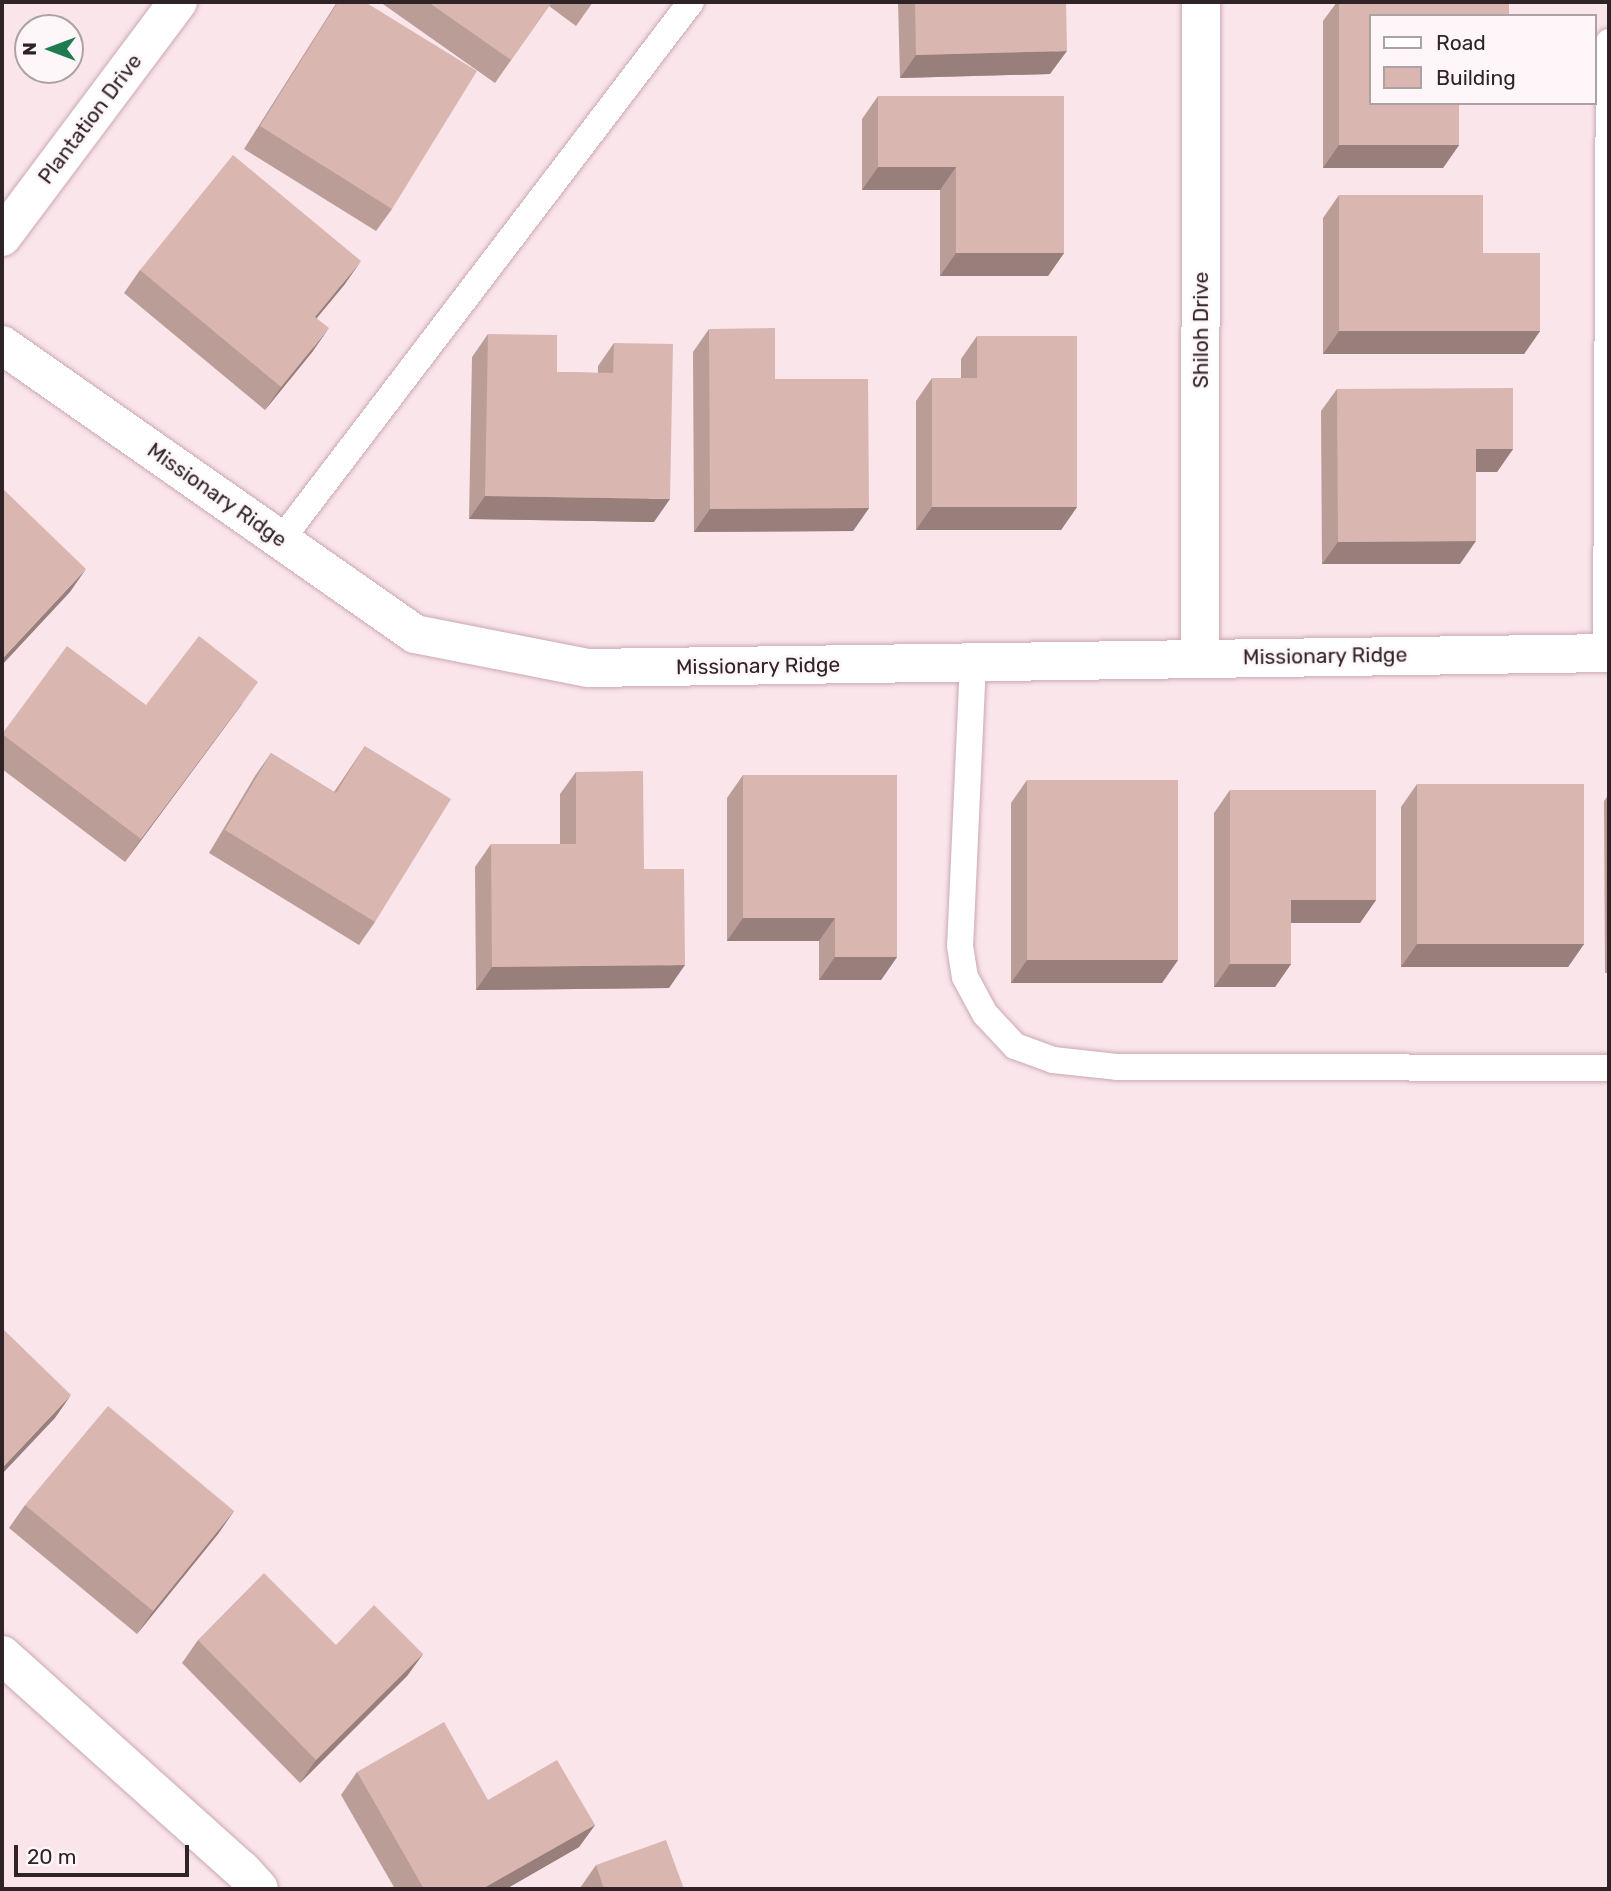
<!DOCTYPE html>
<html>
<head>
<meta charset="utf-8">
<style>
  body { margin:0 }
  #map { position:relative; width:1611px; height:1891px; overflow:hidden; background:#fae5eb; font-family:Rubik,sans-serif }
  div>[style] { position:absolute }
  .roads { filter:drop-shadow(0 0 2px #cba8b3) drop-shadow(0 0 2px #cba8b3) }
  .lane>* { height:26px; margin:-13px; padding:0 13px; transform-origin:13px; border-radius:13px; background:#fff }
  .street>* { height:38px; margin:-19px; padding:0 19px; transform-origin:19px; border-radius:19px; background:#fff }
  .secondary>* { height:38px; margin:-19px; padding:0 19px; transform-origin:19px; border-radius:19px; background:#fff }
  .wall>* { inset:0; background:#bb9d97 }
  .shaded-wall>* { inset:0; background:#997f7b }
  .building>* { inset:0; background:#dab6b0 }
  span { translate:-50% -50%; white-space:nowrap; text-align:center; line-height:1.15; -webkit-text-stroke:5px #fef6f8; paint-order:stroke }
  .street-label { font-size:21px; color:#302327 }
  .frame { position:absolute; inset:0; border:4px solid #302327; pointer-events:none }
  .legend { position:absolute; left:1369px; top:14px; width:228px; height:91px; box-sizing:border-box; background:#fef6f8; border:2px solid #aca2a4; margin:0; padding:9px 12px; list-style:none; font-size:21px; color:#302327 }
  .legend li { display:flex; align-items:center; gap:14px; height:35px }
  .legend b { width:35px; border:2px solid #aca2a4 }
  .north { position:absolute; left:14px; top:14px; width:70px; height:70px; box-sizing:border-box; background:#fef6f8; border:2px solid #aca2a4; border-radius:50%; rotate:270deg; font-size:19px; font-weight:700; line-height:28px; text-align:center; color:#302327 }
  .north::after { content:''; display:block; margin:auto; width:24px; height:32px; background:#1f7b51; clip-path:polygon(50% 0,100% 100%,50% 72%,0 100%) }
  .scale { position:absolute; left:14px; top:1845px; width:175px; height:32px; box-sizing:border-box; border:4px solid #302327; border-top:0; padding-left:9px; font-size:21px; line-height:24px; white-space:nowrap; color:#302327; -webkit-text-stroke:5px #fef6f8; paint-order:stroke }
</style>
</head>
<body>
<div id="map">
  <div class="roads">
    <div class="lane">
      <div style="left:281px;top:540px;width:676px;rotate:-52.69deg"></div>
      <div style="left:1606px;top:653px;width:611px;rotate:-89.72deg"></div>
      <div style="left:973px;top:662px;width:284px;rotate:92.6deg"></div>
      <div style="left:960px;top:946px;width:31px;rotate:81deg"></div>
      <div style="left:965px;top:977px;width:42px;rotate:61.6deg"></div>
      <div style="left:985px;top:1014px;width:44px;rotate:46.8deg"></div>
      <div style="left:1015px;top:1046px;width:40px;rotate:20.2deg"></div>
      <div style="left:1053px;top:1060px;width:64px;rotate:6.2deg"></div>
      <div style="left:1117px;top:1067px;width:492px;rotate:0.1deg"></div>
    </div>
    <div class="street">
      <div style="left:2px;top:237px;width:294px;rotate:-53.2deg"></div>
      <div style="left:2px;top:345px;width:504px;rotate:34.98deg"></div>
      <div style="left:415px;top:634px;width:176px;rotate:11.1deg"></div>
      <div style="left:588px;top:668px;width:1021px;rotate:-0.84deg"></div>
      <div style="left:1200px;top:658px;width:656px;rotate:-89.91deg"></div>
    </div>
    <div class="secondary">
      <div style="left:2px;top:1655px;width:322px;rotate:41.9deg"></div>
      <div style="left:242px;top:1870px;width:25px;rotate:48deg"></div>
    </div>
  </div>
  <div class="wall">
    <div style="clip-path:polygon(337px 2px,365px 2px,392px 209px,376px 231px,244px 149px)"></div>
    <div style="clip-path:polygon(380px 2px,593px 2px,576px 26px,549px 6px,495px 83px)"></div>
    <div style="clip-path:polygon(898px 2px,1066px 2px,1050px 74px,900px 78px)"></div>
    <div style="clip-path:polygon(1337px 2px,1509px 2px,1371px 16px,1459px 145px,1443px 168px,1323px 168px,1323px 21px)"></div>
    <div style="clip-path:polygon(878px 96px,1064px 253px,1048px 276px,940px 276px,940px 190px,862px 190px,862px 119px)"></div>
    <div style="clip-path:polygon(1339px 195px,1483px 253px,1540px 331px,1524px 354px,1323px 354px,1323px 218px)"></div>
    <div style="clip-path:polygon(140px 270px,345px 284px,317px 318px,313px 351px,265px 410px,124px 293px)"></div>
    <div style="clip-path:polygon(709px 329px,775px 379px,869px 508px,853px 531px,694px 532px,693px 352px)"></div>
    <div style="clip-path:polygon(488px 334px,557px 372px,598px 373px,598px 366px,614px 343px,654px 522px,469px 519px,472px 357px)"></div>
    <div style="clip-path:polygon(977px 336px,1077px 507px,1061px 530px,916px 530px,916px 401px,932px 378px,961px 378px,961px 359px)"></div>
    <div style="clip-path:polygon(1337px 389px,1513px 449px,1497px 472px,1476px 472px,1460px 564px,1322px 564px,1321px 411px)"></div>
    <div style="clip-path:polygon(242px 704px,125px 862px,2px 769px,2px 733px,146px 705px)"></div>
    <div style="clip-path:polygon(365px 746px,375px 922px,359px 945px,209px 853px,255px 776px,271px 753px,334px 792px)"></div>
    <div style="clip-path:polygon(576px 772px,644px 869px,669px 988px,476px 990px,475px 867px,491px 844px,560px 844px,560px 794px)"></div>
    <div style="clip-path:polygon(743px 775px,897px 957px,881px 980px,819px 980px,819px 941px,727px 941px,727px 798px)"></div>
    <div style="clip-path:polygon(1027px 780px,1178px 960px,1162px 983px,1011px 983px,1011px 803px)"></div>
    <div style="clip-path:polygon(1417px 784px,1584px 944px,1568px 967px,1401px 967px,1401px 807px)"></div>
    <div style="clip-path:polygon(1230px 790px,1376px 900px,1360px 923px,1291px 923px,1291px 964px,1275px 987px,1214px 987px,1214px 813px)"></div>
    <div style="clip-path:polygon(1609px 794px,1609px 973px,1605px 973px,1604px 801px)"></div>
    <div style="clip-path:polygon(25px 1505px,234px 1511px,218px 1534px,137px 1634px,9px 1528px)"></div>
    <div style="clip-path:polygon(198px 1640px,336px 1645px,423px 1654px,407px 1676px,300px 1783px,182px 1663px)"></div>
    <div style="clip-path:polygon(357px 1772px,488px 1800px,595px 1825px,579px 1847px,506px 1889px,395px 1889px,341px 1795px)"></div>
    <div style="clip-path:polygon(596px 1865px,684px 1889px,580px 1889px,580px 1888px)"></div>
  </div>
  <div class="shaded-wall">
    <div style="clip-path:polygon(1067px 51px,1050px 74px,900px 78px,916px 55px)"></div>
    <div style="clip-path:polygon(1339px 145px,1459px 145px,1443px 168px,1323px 168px)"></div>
    <div style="clip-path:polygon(878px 167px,956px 167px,940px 190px,862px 190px)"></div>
    <div style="clip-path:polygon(956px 253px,1064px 253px,1048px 276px,940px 276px)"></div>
    <div style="clip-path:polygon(361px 261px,345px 284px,299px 339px,315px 317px)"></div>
    <div style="clip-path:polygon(329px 328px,313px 351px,265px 410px,281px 387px)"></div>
    <div style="clip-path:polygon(1339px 331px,1540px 331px,1524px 354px,1323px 354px)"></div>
    <div style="clip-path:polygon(1476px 449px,1513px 449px,1497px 472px,1460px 472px)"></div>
    <div style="clip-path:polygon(485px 496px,670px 499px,654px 522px,469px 519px)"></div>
    <div style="clip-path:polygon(932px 507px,1077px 507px,1061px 530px,916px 530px)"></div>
    <div style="clip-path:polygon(869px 508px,853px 531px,694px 532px,710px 509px)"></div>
    <div style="clip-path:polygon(1476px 541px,1460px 564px,1322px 564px,1338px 542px)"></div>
    <div style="clip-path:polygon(86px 569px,70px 592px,2px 665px,2px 659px)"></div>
    <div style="clip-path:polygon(258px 682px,242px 704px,125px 862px,141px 839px)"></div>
    <div style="clip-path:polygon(1291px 900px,1376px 900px,1360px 923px,1275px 923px)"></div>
    <div style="clip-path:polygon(743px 918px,835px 918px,819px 941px,727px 941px)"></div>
    <div style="clip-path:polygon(1417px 944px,1584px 944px,1568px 967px,1401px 967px)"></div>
    <div style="clip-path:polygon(835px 957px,897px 957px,881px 980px,819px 980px)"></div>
    <div style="clip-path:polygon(1027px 960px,1178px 960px,1162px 983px,1011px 983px)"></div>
    <div style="clip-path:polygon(1230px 964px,1291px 964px,1275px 987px,1214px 987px)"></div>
    <div style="clip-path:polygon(685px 965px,669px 988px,476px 990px,492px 967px)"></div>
    <div style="clip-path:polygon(71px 1395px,55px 1418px,2px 1474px,2px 1468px)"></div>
    <div style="clip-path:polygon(234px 1511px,218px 1534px,137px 1634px,153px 1611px)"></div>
    <div style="clip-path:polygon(423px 1654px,407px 1676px,300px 1783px,316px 1760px)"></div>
    <div style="clip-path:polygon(595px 1825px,579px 1847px,506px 1889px,482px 1889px)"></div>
  </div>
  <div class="building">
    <div style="clip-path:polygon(338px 2px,365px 2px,477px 71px,392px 209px,260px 126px)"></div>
    <div style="clip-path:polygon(428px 2px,552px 2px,511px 60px)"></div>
    <div style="clip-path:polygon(915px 2px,1066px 2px,1067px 51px,916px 55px)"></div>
    <div style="clip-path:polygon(1339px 2px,1509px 2px,1509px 16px,1371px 16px,1371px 103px,1459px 103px,1459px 145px,1339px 145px)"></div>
    <div style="clip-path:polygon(878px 96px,1064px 96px,1064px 253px,956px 253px,956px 167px,878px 167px)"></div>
    <div style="clip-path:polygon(233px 155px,361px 261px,315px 317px,329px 328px,281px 387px,140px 270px)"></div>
    <div style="clip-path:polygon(1339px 195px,1483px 195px,1483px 253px,1540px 253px,1540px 331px,1339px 331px)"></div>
    <div style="clip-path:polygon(775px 328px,775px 379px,868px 379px,869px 508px,710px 509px,709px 329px)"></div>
    <div style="clip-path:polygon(488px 334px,557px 335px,557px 372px,613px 373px,614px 343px,673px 344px,670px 499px,485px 496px)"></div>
    <div style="clip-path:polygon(977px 336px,1077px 336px,1077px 507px,932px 507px,932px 378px,977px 378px)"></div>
    <div style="clip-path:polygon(1513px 388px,1513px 449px,1476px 449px,1476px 541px,1338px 542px,1337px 389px)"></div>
    <div style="clip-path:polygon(2px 488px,86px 569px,2px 659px)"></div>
    <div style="clip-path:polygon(199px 636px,258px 682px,141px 839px,2px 734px,67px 646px,146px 705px)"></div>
    <div style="clip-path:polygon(365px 746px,451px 799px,375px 922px,225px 830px,271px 753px,336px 793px)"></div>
    <div style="clip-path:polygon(643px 771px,644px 869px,684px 869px,685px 965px,492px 967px,491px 844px,576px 844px,576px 772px)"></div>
    <div style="clip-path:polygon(743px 775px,897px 775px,897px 957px,835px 957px,835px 918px,743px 918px)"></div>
    <div style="clip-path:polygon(1027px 780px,1178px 780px,1178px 960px,1027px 960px)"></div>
    <div style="clip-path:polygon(1417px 784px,1584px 784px,1584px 944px,1417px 944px)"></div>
    <div style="clip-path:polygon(1230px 790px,1376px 790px,1376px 900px,1291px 900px,1291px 964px,1230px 964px)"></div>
    <div style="clip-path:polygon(2px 1328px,71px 1395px,2px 1468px)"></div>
    <div style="clip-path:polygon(108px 1406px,234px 1511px,153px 1611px,25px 1505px)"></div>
    <div style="clip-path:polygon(264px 1573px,336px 1645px,374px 1605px,423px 1654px,316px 1760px,198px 1640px)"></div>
    <div style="clip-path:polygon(444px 1722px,488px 1800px,557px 1760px,595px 1825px,482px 1889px,424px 1889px,357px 1772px)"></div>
    <div style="clip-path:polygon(666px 1840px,684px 1889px,604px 1889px,596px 1865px)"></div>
  </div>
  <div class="street-label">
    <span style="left:90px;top:119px;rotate:-53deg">Plantation Drive</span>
    <span style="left:1201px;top:330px;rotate:-90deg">Shiloh Drive</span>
    <span style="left:217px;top:495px;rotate:35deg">Missionary Ridge</span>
    <span style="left:1325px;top:656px;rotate:-1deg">Missionary Ridge</span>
    <span style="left:758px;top:666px;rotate:-1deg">Missionary Ridge</span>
  </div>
  <div class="frame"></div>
  <ul class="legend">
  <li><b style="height:9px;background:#fff"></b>Road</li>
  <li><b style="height:19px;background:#dab6b0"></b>Building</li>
  </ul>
  <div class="north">N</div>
  <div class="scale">20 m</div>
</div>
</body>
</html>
